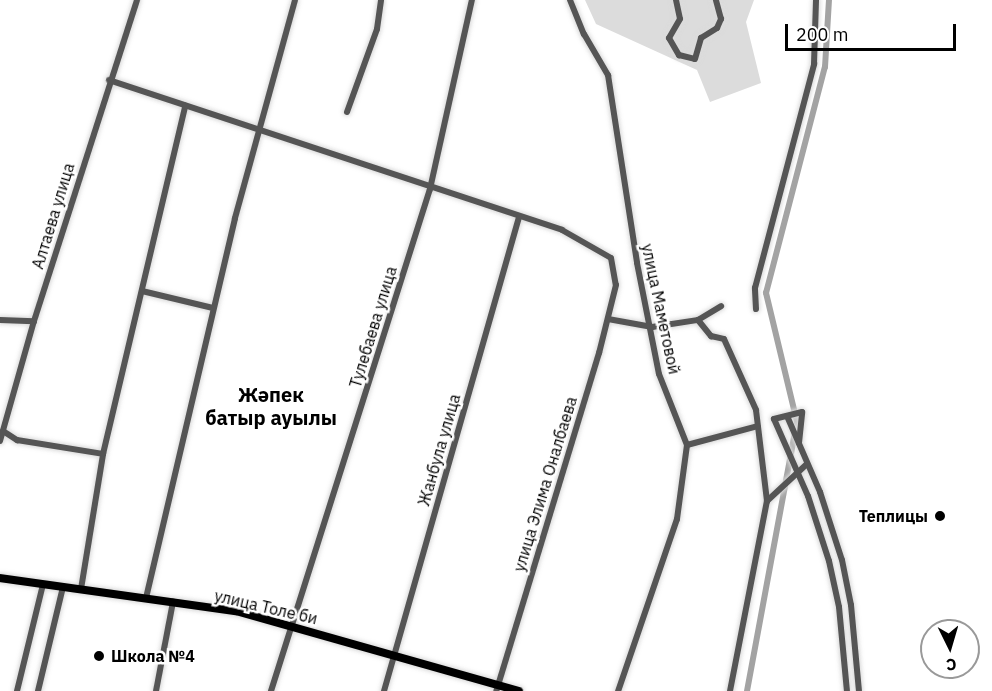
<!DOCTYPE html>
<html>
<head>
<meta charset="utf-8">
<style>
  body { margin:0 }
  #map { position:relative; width:992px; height:691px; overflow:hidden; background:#fff; font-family:"IBM Plex Sans",sans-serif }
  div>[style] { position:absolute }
  .green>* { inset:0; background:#dcdcdc }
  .canal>* { height:6px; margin:-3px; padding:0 3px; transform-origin:3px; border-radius:3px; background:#a3a3a3 }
  .roads { filter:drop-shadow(0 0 2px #dbdbdb) drop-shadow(0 0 2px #dbdbdb) }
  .minor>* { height:6px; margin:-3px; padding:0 3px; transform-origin:3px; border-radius:3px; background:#555 }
  .major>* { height:8px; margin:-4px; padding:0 4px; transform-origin:4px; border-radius:4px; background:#000 }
  .dots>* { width:16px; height:16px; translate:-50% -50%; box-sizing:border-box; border:3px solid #fff; border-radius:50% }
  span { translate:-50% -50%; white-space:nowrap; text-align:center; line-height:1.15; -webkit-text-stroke:5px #fff; paint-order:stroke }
  .street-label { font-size:16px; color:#000 }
  .poi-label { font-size:16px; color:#000; font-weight:700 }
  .right { translate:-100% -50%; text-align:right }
  .left { translate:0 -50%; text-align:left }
  .quarter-label { font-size:20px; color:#000; font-weight:700 }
  .north { position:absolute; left:920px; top:619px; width:60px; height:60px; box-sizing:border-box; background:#fff; border:2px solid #999; border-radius:50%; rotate:175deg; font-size:16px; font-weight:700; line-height:24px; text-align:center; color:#000 }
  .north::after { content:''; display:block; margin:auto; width:21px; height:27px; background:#000; clip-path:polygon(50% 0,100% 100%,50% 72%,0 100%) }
  .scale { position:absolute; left:785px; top:24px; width:171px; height:27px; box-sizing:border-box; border:3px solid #000; border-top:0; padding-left:8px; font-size:18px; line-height:21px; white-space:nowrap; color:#000; -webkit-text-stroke:4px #fff; paint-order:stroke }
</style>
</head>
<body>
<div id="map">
  <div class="green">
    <div style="clip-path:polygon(585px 0,754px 0,746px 22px,761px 83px,710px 102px,697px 70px,596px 24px)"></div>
  </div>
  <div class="canal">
    <div style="left:747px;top:691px;width:274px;rotate:-79.5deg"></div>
    <div style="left:797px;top:422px;width:133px;rotate:-103.5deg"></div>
    <div style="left:766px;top:293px;width:234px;rotate:-75.4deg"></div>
    <div style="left:825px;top:67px;width:67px;rotate:-86.6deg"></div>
  </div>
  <div class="roads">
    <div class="minor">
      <div style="left:570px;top:0;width:37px;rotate:68deg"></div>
      <div style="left:584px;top:34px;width:48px;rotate:59.7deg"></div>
      <div style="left:608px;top:75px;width:190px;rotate:81.2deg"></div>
      <div style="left:637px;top:263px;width:113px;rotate:78.8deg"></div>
      <div style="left:659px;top:374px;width:76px;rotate:68.5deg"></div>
      <div style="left:687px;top:445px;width:75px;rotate:97.7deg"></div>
      <div style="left:677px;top:519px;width:182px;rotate:108.9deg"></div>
      <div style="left:676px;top:0;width:19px;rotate:78deg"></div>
      <div style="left:680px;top:19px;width:22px;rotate:120deg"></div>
      <div style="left:669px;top:38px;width:20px;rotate:60deg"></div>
      <div style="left:679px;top:55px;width:16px;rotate:14deg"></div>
      <div style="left:695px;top:59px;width:22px;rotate:-74deg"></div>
      <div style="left:701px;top:38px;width:19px;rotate:-32deg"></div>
      <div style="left:717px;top:28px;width:10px;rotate:-66deg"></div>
      <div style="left:721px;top:19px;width:20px;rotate:-105deg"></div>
      <div style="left:109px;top:80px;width:477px;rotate:18.3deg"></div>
      <div style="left:562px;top:230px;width:56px;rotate:29.7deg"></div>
      <div style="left:611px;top:258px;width:27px;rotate:80deg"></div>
      <div style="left:616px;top:285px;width:70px;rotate:104deg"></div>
      <div style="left:599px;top:353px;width:353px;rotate:106.9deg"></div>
      <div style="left:347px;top:112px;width:88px;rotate:-70.1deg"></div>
      <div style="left:377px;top:29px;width:29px;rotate:-82deg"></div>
      <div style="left:142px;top:291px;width:73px;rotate:13.5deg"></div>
      <div style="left:756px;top:309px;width:21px;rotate:-93deg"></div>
      <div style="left:755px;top:288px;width:232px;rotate:-75.2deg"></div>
      <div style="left:814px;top:64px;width:64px;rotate:-88.2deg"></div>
      <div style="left:608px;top:319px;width:45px;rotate:10.3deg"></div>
      <div style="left:652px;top:327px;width:47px;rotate:-8.7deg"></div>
      <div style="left:698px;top:320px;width:27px;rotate:-31deg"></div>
      <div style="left:0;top:320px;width:34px;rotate:2deg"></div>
      <div style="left:698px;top:320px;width:21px;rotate:51deg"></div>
      <div style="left:711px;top:336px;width:13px;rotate:13deg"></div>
      <div style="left:724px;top:339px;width:78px;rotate:65.7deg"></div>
      <div style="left:756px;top:410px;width:92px;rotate:83.1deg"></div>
      <div style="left:787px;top:416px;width:83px;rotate:66.5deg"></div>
      <div style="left:820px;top:492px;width:71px;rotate:72.1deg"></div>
      <div style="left:842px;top:560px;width:46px;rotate:78.7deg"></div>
      <div style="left:851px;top:605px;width:86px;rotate:84.7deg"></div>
      <div style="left:3px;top:431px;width:17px;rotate:33deg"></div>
      <div style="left:17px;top:440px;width:87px;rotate:9.2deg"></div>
      <div style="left:0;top:441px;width:125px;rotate:-74.2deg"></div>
      <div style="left:34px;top:321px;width:337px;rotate:-72.2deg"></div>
      <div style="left:799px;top:443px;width:31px;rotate:-84deg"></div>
      <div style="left:802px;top:412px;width:29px;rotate:166deg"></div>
      <div style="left:774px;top:419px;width:84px;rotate:66.2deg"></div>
      <div style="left:808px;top:496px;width:68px;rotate:72.1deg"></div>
      <div style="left:829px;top:561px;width:47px;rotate:77.7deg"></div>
      <div style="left:839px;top:607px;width:84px;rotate:84.6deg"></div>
      <div style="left:687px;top:445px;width:73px;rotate:-15deg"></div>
      <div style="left:81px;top:589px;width:137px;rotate:-80.7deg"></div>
      <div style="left:103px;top:454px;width:358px;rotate:-76.7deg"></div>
      <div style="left:146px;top:598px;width:390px;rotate:-76.8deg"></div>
      <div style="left:235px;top:218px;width:226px;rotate:-74.6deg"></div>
      <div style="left:17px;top:691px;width:110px;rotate:-76.3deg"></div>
      <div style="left:38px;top:691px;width:107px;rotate:-76.5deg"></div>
      <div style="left:156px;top:691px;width:91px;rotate:-79.2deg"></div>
      <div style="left:271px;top:691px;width:527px;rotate:-72.43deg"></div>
      <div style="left:430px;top:189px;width:194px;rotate:-77.5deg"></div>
      <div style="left:384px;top:691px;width:493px;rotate:-74.1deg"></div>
      <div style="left:730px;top:691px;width:194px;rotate:-79deg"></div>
      <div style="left:767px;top:501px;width:54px;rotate:-42.8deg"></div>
    </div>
    <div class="major">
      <div style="left:0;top:578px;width:238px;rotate:8deg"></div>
      <div style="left:236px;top:611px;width:294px;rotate:15.8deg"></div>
    </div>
  </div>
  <div class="dots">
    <div style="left:940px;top:516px;background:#000"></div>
    <div style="left:99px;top:656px;background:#000"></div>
  </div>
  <div class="street-label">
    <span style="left:53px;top:216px;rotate:-73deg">Алтаева улица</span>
    <span style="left:661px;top:309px;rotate:78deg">улица Маметовой</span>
    <span style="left:373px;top:327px;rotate:-73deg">Тулебаева улица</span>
    <span style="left:439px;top:450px;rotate:-74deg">Жанбула улица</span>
    <span style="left:545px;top:484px;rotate:-73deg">улица Элима Оналбаева</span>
    <span style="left:266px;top:607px;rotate:13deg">улица Толе би</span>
  </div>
  <div class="poi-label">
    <span class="right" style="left:928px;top:516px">Теплицы</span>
    <span class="left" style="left:111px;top:656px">Школа №4</span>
  </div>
  <div class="quarter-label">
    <span style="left:271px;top:406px">Жәпек<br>батыр ауылы</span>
  </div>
  <div class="north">С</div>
  <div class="scale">200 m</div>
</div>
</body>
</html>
